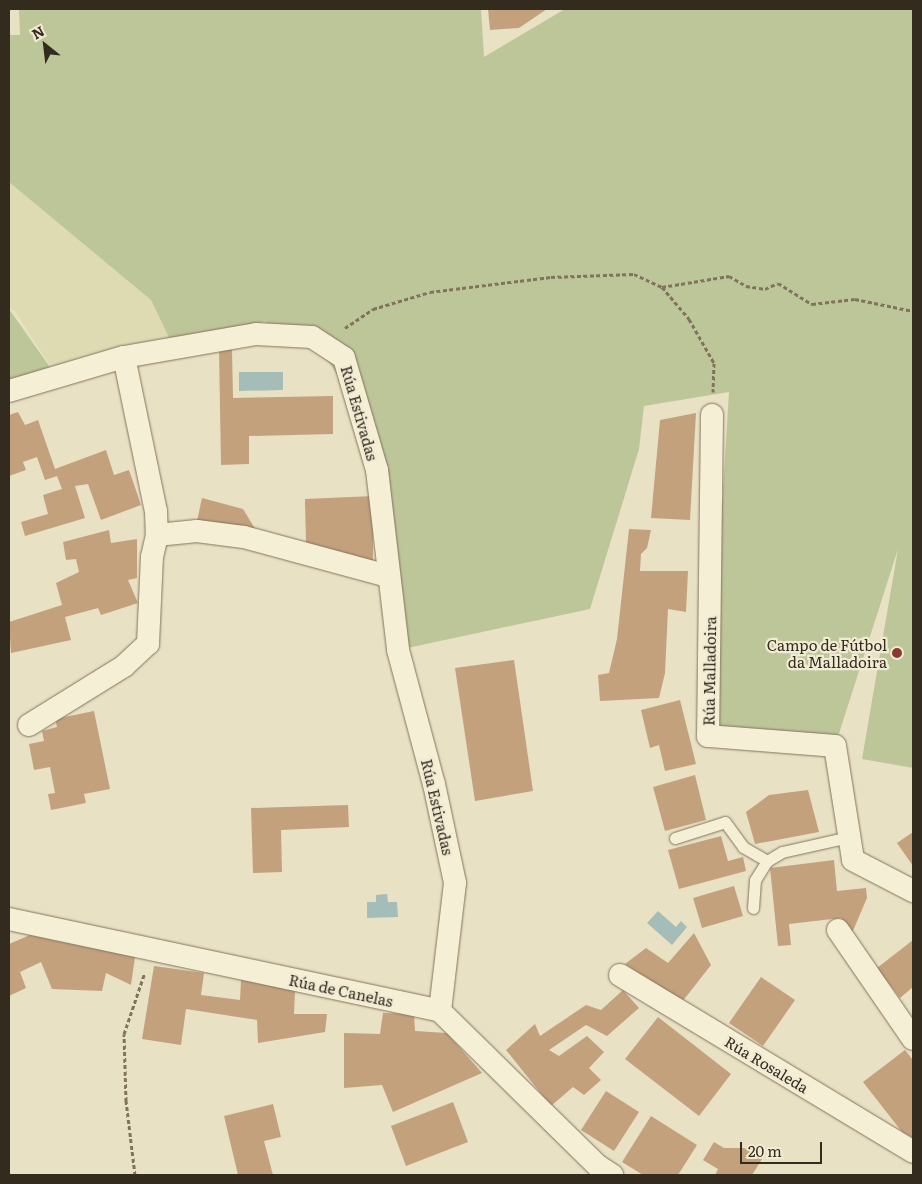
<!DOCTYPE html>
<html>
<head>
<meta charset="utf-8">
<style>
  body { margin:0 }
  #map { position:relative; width:922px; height:1184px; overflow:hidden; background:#e9e1c4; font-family:Literata,serif }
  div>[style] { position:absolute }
  .farmland>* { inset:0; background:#dedbb2 }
  .green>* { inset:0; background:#bdc699 }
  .water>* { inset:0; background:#a5bdb8 }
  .building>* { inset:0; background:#c4a17d }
  .path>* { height:3px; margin-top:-1.5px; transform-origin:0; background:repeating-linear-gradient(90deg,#82745c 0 4px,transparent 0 6.5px) }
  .roads { filter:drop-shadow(0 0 1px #82745c) drop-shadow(0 0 1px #82745c) }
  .service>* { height:11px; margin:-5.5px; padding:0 5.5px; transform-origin:5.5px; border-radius:5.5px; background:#f5efd6 }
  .minor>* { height:22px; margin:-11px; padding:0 11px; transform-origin:11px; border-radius:11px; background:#f5efd6 }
  .dots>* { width:14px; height:14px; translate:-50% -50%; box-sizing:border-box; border:2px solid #f2ebd3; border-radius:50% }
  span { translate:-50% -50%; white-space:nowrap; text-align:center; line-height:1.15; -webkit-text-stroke:4.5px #f2ebd3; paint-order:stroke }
  .street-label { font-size:15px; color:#342b1f }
  .poi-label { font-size:15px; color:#342b1f }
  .right { translate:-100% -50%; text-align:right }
  .frame { position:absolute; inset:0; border:10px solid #342b1f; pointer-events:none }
  .north { position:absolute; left:20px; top:20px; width:50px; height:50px; -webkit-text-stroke:4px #f2ebd3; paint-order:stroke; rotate:331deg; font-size:14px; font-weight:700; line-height:20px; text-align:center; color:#342b1f }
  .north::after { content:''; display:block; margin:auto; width:18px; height:22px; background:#342b1f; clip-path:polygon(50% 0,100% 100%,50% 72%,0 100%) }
  .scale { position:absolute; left:740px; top:1142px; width:82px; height:22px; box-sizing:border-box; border:2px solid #342b1f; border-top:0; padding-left:6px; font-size:15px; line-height:18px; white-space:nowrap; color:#342b1f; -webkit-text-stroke:4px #f2ebd3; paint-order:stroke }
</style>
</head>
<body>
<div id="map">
  <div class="farmland">
    <div style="clip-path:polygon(9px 182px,151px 300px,174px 348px,57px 377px,15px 311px,9px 308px)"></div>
  </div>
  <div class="green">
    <div style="clip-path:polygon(19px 9px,481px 9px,484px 57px,565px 9px,913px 9px,913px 768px,862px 759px,898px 549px,835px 746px,708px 736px,729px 392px,644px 406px,639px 449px,590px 609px,398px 650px,358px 406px,312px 337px,256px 334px,267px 321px,174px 348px,151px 300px,9px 182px,9px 35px,20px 35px)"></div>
    <div style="clip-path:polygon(9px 309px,57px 377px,9px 392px)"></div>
  </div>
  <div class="water">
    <div style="clip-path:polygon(239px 372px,283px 372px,283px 390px,239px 391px)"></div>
    <div style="clip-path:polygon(387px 894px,388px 902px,397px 902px,398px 917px,367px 918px,367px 902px,376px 902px,376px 895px)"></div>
    <div style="clip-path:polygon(658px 911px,676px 927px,681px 921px,687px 927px,672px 945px,647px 923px)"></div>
  </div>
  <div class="building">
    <div style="clip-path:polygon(488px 9px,547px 9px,519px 28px,490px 30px)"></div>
    <div style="clip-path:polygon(219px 349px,232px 349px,233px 398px,333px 396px,333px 434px,249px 436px,249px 464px,221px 465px)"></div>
    <div style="clip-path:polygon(18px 412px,25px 425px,38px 420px,55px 469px,106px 450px,114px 475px,129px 470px,141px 505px,101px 520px,88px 484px,75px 486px,85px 518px,25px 536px,21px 522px,48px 514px,43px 495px,62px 489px,57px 476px,45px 480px,37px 457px,23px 462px,26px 470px,9px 476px,9px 415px)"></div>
    <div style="clip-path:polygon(696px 413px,690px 520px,651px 518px,660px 420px)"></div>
    <div style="clip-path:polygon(373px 496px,373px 563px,306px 544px,305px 499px)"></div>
    <div style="clip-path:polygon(202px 498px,243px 509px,259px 535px,197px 521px)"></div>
    <div style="clip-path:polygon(629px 529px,651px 530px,647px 548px,641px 554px,640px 571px,688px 571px,686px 612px,668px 609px,665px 673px,659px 698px,600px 701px,598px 675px,609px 673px,617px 639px)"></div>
    <div style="clip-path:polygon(109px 530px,111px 543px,137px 539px,137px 578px,128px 580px,138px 603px,101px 615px,98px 608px,65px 617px,71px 640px,11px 653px,9px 622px,62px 605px,56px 583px,79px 572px,76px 559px,66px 560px,63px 542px)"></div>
    <div style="clip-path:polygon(514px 660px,533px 791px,475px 801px,455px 668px)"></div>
    <div style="clip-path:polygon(680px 700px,696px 764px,665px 771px,659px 745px,650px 748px,641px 710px)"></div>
    <div style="clip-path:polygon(94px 711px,110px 789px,84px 794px,86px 803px,51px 810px,48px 794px,55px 793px,50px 767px,34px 770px,29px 744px,44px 741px,42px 731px,57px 727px,55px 719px)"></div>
    <div style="clip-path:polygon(695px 775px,706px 820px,665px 831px,653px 787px)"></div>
    <div style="clip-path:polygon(808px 790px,819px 832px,755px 844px,746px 812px,769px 795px)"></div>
    <div style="clip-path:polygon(348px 805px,349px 827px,281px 830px,282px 872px,253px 873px,251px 808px)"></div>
    <div style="clip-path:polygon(913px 832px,913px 866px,897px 843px)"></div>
    <div style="clip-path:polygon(721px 836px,728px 861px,743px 857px,746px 871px,679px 889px,668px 850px)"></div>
    <div style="clip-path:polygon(834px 860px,837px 891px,866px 888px,867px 898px,852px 933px,841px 918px,789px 924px,791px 945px,778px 946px,770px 868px)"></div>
    <div style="clip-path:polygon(734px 886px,743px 916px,702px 928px,693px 898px)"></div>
    <div style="clip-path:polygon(694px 933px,711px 965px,682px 1002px,625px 964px,646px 948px,668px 963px)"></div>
    <div style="clip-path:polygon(30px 935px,135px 957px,131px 985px,106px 973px,102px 991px,52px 989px,41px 962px,20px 972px,26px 988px,9px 996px,9px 944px)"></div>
    <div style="clip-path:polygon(913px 940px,913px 987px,900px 998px,877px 968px)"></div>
    <div style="clip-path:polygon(154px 966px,204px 973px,201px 995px,240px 1000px,241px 980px,295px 991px,294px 1014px,327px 1014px,325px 1032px,258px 1043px,257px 1020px,186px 1009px,181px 1045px,142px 1039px)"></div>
    <div style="clip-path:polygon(761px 977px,795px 1000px,763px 1046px,729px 1023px)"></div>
    <div style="clip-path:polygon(623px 990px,639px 1008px,607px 1036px,586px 1025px,549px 1050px,559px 1056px,587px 1036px,604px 1052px,589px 1068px,601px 1080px,584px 1095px,573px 1087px,551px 1106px,506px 1050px,535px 1024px,540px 1036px,586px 1005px,601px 1010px)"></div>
    <div style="clip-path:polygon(383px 1013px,414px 1014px,415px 1031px,447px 1033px,482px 1073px,393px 1112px,382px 1085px,344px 1088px,344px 1033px,380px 1034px)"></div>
    <div style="clip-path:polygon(658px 1017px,731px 1074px,699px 1116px,625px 1059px)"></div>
    <div style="clip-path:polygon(905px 1050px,913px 1060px,913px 1138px,902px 1132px,863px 1082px)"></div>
    <div style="clip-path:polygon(606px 1091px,639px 1112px,614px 1151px,581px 1130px)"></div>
    <div style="clip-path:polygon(453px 1102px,468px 1142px,406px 1166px,391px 1126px)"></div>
    <div style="clip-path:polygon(273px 1104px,281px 1137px,264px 1141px,273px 1175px,238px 1175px,224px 1116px)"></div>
    <div style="clip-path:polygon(651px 1116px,697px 1145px,678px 1175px,643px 1175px,622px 1162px)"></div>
    <div style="clip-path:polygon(714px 1142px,724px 1148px,744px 1148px,762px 1159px,752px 1175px,715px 1175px,718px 1169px,703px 1160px)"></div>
  </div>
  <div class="path">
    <div style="left:662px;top:287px;width:68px;rotate:-9.3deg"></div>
    <div style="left:729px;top:276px;width:20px;rotate:30deg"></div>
    <div style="left:746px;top:286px;width:19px;rotate:9deg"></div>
    <div style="left:765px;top:289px;width:14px;rotate:-25deg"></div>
    <div style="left:778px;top:283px;width:40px;rotate:32deg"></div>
    <div style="left:812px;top:304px;width:43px;rotate:-6.6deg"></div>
    <div style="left:855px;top:299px;width:59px;rotate:11.7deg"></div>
    <div style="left:345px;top:328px;width:34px;rotate:-34deg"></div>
    <div style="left:373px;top:309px;width:59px;rotate:-16.6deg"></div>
    <div style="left:430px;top:292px;width:122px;rotate:-7.1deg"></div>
    <div style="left:551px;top:277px;width:83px;rotate:-2.1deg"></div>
    <div style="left:634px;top:274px;width:31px;rotate:25deg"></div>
    <div style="left:662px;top:287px;width:42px;rotate:49.8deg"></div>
    <div style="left:689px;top:319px;width:51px;rotate:60.4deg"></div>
    <div style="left:714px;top:363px;width:29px;rotate:92deg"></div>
    <div style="left:135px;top:1175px;width:75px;rotate:-96.9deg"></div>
    <div style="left:126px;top:1101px;width:67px;rotate:-91.7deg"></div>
    <div style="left:124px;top:1034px;width:65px;rotate:-71.3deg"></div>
  </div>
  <div class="roads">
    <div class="service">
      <div style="left:675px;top:838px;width:52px;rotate:-17.7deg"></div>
      <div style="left:725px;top:822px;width:31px;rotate:54deg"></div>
      <div style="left:743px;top:847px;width:28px;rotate:30deg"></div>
      <div style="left:753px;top:908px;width:28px;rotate:-86deg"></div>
      <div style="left:755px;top:880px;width:22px;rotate:-58deg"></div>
      <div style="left:767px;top:861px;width:17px;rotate:-31deg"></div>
      <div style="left:782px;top:852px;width:69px;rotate:-12.6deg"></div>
    </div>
    <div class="minor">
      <div style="left:124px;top:357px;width:157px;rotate:78.3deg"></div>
      <div style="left:156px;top:511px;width:24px;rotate:88deg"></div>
      <div style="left:157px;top:535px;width:40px;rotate:-5.7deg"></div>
      <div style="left:197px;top:531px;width:47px;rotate:7.3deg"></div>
      <div style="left:244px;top:537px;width:149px;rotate:15.2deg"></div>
      <div style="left:9px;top:391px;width:120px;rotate:-16.5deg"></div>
      <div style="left:124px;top:357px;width:134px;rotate:-9.9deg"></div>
      <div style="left:256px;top:334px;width:56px;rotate:3.1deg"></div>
      <div style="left:312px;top:337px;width:38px;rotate:33deg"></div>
      <div style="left:344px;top:358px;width:117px;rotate:73.6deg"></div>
      <div style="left:377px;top:470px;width:181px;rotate:83.3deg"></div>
      <div style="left:398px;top:650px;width:139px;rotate:75deg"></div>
      <div style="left:434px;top:784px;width:101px;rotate:78deg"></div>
      <div style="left:455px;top:883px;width:129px;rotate:96.7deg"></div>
      <div style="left:712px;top:415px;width:321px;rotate:90.7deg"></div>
      <div style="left:708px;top:736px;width:127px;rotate:4.5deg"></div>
      <div style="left:835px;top:746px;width:115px;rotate:81deg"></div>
      <div style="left:853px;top:860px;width:68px;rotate:27.3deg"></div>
      <div style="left:29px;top:725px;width:112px;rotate:-31.8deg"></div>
      <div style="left:124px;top:666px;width:33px;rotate:-43deg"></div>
      <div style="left:148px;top:644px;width:87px;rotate:-87.4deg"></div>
      <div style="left:152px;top:557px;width:23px;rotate:-77deg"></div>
      <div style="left:9px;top:919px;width:441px;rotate:12deg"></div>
      <div style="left:440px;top:1011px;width:221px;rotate:44.5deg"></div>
      <div style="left:598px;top:1166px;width:17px;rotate:33deg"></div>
      <div style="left:838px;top:930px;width:132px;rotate:55.5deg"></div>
      <div style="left:620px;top:975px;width:342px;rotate:31.1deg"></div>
    </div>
  </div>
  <div class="dots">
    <div style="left:897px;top:653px;background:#8b3932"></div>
  </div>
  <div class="street-label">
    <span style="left:360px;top:413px;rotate:74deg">Rúa Estivadas</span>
    <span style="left:709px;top:671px;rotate:-89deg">Rúa Malladoira</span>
    <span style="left:438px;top:807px;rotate:77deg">Rúa Estivadas</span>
    <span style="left:341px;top:990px;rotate:12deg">Rúa de Canelas</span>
    <span style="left:767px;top:1064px;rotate:31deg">Rúa Rosaleda</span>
  </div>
  <div class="poi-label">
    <span class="right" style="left:887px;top:653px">Campo de Fútbol<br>da Malladoira</span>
  </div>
  <div class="frame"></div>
  <div class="north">N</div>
  <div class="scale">20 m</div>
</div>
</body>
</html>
